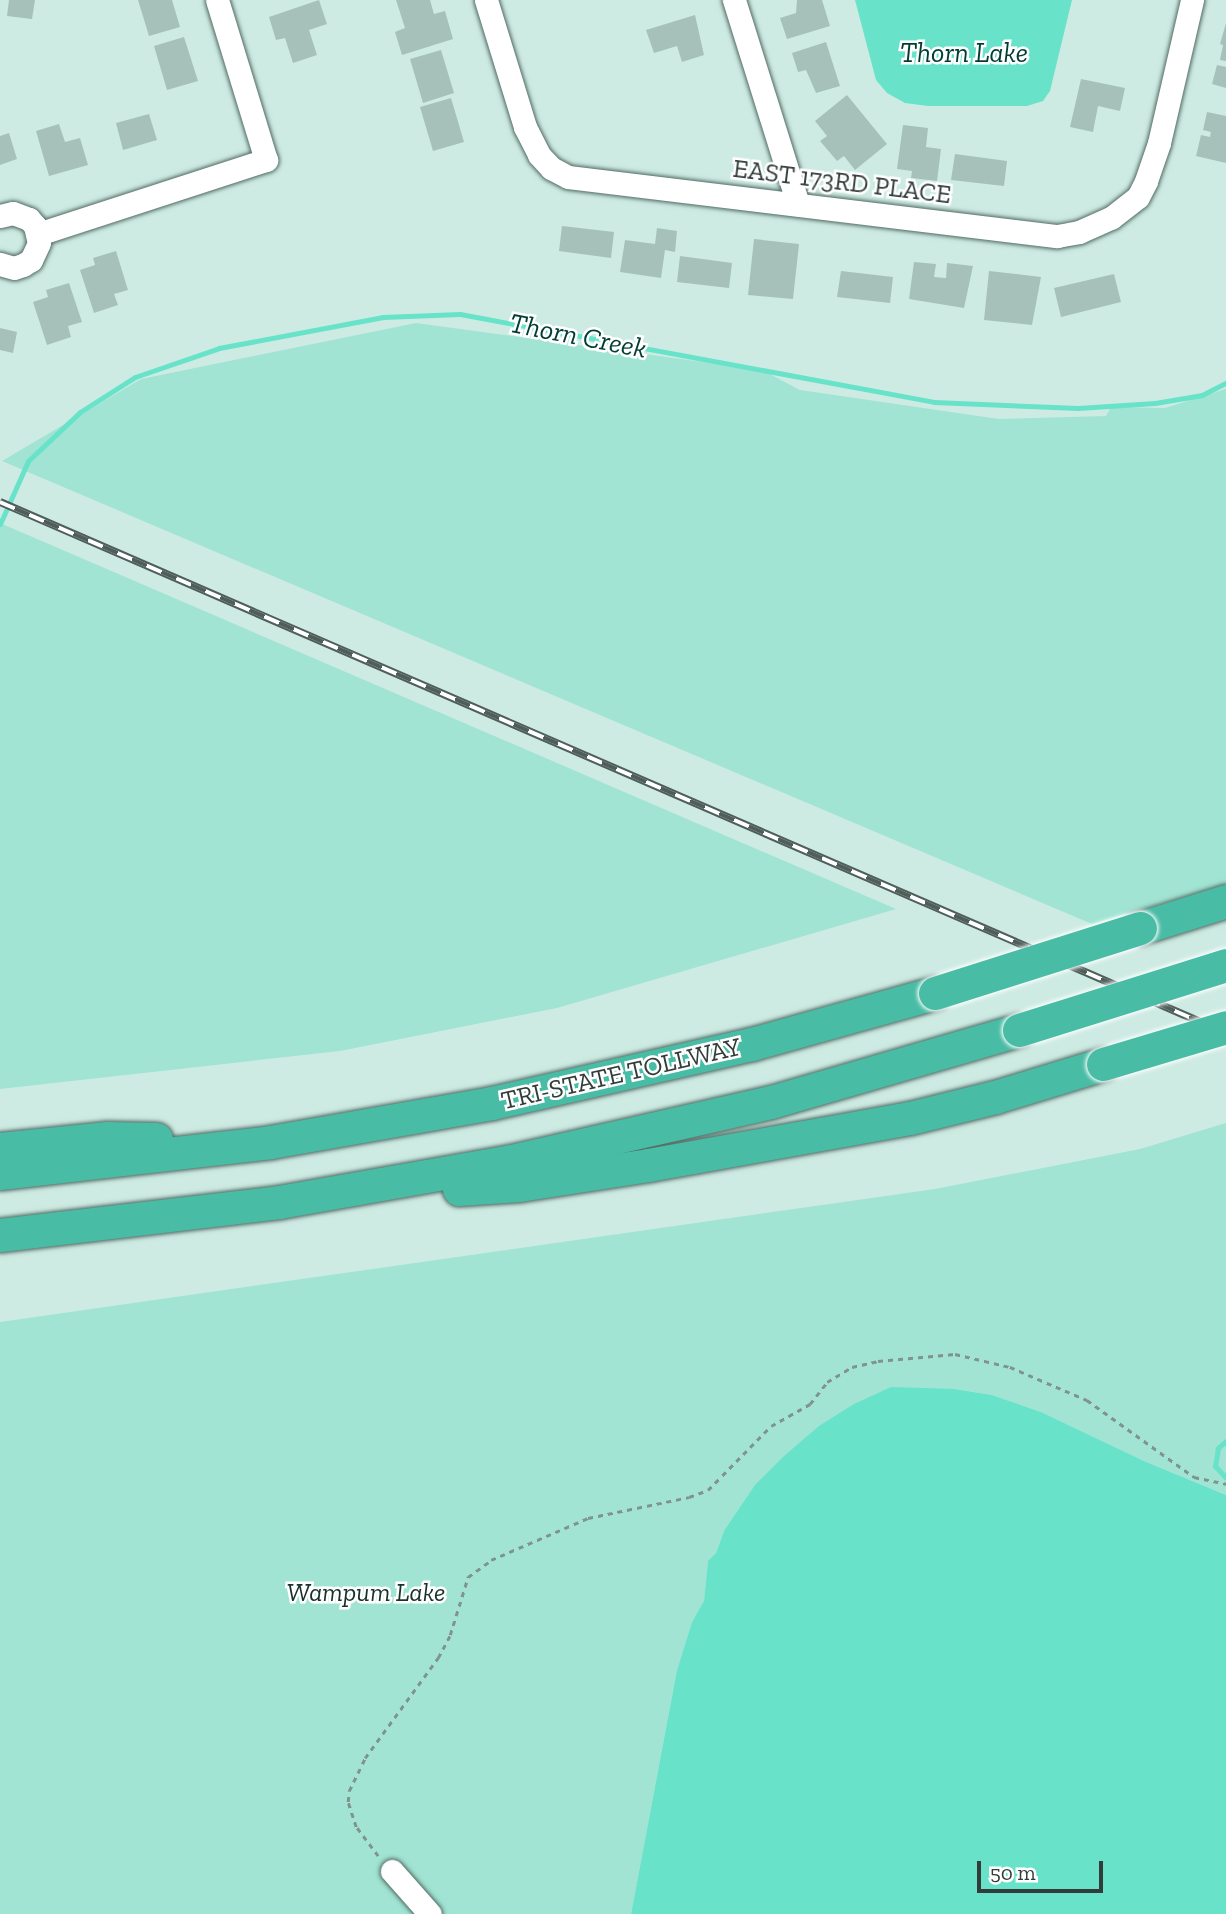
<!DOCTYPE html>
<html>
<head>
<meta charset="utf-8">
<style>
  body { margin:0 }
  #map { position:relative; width:1226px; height:1914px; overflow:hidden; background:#ceebe3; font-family:"Zilla Slab",serif }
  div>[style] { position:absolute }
  .green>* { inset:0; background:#a1e4d3 }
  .water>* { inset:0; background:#68e3ca }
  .stream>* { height:5px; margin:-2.5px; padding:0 2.5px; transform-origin:2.5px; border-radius:2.5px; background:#68e3ca }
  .building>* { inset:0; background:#a5c1ba }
  .path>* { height:2.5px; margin-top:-1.25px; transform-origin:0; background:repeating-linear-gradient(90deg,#80948e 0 5px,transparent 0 10px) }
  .roads { filter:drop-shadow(0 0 2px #516b64) drop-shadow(0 0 2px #516b64) }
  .minor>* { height:23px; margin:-11.5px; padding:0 11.5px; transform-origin:11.5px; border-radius:11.5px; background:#fff }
  .highway>* { height:33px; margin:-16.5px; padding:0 16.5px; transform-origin:16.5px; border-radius:16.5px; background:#49bca5 }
  .rail>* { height:8px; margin-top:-4px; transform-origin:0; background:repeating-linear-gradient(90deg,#fff 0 16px,#505e5a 0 32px); box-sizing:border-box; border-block:2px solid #505e5a }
  .bridges { filter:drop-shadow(0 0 2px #fff) drop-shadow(0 0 2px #fff) }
  .highway-bridge>* { height:33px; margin:-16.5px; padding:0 16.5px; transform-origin:16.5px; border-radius:16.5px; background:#49bca5 }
  span { translate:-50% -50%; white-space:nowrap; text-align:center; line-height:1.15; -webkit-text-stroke:5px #fff; paint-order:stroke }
  .street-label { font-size:26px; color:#323d3a }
  .park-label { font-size:26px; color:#1a302b; font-style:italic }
  .water-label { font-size:28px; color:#013d33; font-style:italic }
  .scale { position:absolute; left:977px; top:1861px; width:126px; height:32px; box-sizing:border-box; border:4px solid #323d3a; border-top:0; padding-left:9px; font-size:21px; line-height:24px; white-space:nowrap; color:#323d3a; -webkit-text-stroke:5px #fff; paint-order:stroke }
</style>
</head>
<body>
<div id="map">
  <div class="green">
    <div style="clip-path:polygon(416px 323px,762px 370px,800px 390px,999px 419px,1106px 416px,1111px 407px,1165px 408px,1226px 389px,1226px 884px,1092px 924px,2px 461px,141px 379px)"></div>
    <div style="clip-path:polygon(0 523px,896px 909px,557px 1008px,340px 1051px,0 1089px)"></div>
    <div style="clip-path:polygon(1226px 1123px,1226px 1495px,1144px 1461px,1041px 1412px,992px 1395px,956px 1389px,724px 1531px,716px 1553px,708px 1562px,704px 1602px,692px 1622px,677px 1670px,631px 1914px,0 1914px,0 1322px,935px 1189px,1140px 1149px)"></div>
  </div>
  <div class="water">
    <div style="clip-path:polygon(855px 0,1072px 0,1050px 91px,1043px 101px,1027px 106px,928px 106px,905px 103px,887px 93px,876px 80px)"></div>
    <div style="clip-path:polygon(891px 1387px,955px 1389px,992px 1395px,1041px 1412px,1144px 1461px,1226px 1495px,1226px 1914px,631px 1914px,677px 1670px,692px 1622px,704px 1601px,708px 1561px,716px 1553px,724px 1531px,755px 1485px,784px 1456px,819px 1426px,854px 1404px)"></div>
  </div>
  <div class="stream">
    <div style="left:0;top:524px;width:69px;rotate:-66deg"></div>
    <div style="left:28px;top:461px;width:71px;rotate:-43.3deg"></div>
    <div style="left:80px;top:412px;width:65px;rotate:-32.5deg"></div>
    <div style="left:135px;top:377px;width:89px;rotate:-19deg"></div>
    <div style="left:219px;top:348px;width:167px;rotate:-10.7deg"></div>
    <div style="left:383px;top:317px;width:77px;rotate:-2.2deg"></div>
    <div style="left:460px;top:314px;width:482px;rotate:10.5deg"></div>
    <div style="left:934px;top:402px;width:144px;rotate:2.4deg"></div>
    <div style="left:1078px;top:408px;width:77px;rotate:-3.7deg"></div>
    <div style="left:1155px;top:403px;width:48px;rotate:-9.7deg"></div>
    <div style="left:1202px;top:395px;width:27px;rotate:-27deg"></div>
    <div style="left:1226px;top:1441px;width:11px;rotate:139deg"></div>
    <div style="left:1218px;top:1448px;width:18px;rotate:99deg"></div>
    <div style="left:1215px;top:1466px;width:16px;rotate:47deg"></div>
  </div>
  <div class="building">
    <div style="clip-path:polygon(9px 0,35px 0,32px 19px,7px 16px)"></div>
    <div style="clip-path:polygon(138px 0,172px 0,180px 27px,149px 36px)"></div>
    <div style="clip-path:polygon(319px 0,327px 24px,309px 30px,317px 55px,293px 63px,285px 38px,276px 40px,269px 17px)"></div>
    <div style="clip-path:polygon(396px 0,430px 0,434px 14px,445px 11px,453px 39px,402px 55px,395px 32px,405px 28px)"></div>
    <div style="clip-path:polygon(797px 0,822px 0,830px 26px,787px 39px,780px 18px,796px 13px)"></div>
    <div style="clip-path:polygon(695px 15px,704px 55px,682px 62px,677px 46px,654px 53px,646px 30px)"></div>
    <div style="clip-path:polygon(1226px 23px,1226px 61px,1220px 60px,1223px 45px,1220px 44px)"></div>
    <div style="clip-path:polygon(184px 37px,198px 81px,167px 90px,154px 46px)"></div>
    <div style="clip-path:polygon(826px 42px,840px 86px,816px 93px,806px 70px,798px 72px,792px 53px)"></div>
    <div style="clip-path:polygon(441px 50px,454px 93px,423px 103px,410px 59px)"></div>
    <div style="clip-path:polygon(1217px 65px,1226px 67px,1226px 88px,1212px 84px)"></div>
    <div style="clip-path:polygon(1081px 79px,1125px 88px,1120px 111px,1098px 106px,1093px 132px,1070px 127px)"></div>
    <div style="clip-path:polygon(847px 95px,887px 144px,855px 170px,844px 156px,837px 161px,820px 141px,827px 136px,815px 121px)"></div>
    <div style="clip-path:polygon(451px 98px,464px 142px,433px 151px,420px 107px)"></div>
    <div style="clip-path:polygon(1207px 112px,1226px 116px,1226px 163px,1196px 156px,1201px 135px,1210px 137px,1211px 132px,1203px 130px)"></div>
    <div style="clip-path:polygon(149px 114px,157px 140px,123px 150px,116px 123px)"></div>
    <div style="clip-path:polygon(59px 124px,65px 142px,80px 138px,88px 165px,49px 176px,36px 131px)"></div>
    <div style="clip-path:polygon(903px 125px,928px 128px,926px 147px,941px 149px,937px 181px,911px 178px,912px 171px,897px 169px)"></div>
    <div style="clip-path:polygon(9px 133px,17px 159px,0 165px,0 136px)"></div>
    <div style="clip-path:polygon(955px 154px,1007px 161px,1004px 186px,951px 180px)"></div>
    <div style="clip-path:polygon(562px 226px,614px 232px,611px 258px,559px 251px)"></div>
    <div style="clip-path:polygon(657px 228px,677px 231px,675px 252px,665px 250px,661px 278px,620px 272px,625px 240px,655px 244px)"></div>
    <div style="clip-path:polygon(754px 239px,799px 244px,793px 299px,748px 295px)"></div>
    <div style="clip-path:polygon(116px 251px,128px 290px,114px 294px,118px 305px,94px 313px,80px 270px,95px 265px,93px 258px)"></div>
    <div style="clip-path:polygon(680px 256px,732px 263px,729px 288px,677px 282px)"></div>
    <div style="clip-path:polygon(914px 262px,936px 264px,934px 277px,946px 278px,947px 263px,973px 266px,964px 308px,909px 299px)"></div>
    <div style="clip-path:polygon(841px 271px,893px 277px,890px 303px,837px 297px)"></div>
    <div style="clip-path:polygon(989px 271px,1041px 277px,1032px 325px,984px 320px)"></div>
    <div style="clip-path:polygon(1114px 274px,1121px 302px,1061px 317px,1054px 288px)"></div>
    <div style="clip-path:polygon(69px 283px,82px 322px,68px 326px,71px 337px,47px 345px,33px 302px,48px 297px,46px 290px)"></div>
    <div style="clip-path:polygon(0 328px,17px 332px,13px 353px,0 350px)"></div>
  </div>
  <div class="path">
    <div style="left:378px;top:1856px;width:36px;rotate:-127deg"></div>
    <div style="left:356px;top:1827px;width:26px;rotate:-108deg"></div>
    <div style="left:348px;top:1802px;width:11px;rotate:-85deg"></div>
    <div style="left:349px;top:1791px;width:37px;rotate:-64deg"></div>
    <div style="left:365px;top:1758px;width:124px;rotate:-53.9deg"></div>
    <div style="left:438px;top:1658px;width:26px;rotate:-62deg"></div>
    <div style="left:450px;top:1635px;width:61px;rotate:-72.8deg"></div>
    <div style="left:468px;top:1577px;width:29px;rotate:-36deg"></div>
    <div style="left:491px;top:1560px;width:106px;rotate:-23.4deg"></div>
    <div style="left:588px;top:1518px;width:103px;rotate:-11.7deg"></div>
    <div style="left:689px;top:1497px;width:20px;rotate:-20deg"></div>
    <div style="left:708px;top:1490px;width:90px;rotate:-45.5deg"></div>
    <div style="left:771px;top:1426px;width:45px;rotate:-29.4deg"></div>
    <div style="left:810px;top:1404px;width:28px;rotate:-52deg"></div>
    <div style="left:827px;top:1382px;width:29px;rotate:-31deg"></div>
    <div style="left:852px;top:1367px;width:27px;rotate:-13deg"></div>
    <div style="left:878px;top:1361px;width:77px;rotate:-5.2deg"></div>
    <div style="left:955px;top:1354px;width:57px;rotate:13.3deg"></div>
    <div style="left:1010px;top:1367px;width:84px;rotate:23.2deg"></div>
    <div style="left:1087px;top:1400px;width:132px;rotate:35.7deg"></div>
    <div style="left:1194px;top:1477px;width:33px;rotate:12deg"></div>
  </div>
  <div class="roads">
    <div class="minor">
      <div style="left:486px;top:0;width:133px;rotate:72.9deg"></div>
      <div style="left:525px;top:127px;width:31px;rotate:63deg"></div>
      <div style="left:539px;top:155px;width:18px;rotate:47deg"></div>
      <div style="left:551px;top:168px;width:19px;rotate:28deg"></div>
      <div style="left:568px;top:177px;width:493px;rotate:6.9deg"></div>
      <div style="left:1057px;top:236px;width:22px;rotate:-10deg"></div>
      <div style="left:1079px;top:232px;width:35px;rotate:-24deg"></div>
      <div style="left:1111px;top:218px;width:34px;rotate:-38deg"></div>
      <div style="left:1138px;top:197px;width:18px;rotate:-63deg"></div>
      <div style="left:1146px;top:181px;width:40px;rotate:-71.1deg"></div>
      <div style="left:1159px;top:143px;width:147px;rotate:-77deg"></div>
      <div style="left:734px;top:0;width:214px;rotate:72.6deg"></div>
      <div style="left:0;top:216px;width:13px;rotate:-13deg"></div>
      <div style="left:13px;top:213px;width:17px;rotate:21deg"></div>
      <div style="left:29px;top:219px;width:9px;rotate:49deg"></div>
      <div style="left:35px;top:226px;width:17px;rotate:77deg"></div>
      <div style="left:39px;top:243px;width:19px;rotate:115deg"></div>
      <div style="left:31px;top:260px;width:9px;rotate:148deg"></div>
      <div style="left:23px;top:265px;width:9px;rotate:162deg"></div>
      <div style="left:14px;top:268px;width:15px;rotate:-164deg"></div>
      <div style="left:38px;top:234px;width:240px;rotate:-18deg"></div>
      <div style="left:266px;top:160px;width:167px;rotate:-107deg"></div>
      <div style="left:392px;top:1871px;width:57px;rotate:48.5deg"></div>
    </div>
    <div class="highway">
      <div style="left:1140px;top:928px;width:90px;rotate:-17.4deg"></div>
      <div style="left:0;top:1149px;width:108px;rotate:-5.9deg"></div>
      <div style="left:107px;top:1138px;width:49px;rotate:1.2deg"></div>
      <div style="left:0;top:1173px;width:273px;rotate:-6.5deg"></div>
      <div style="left:271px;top:1142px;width:224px;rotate:-10deg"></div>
      <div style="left:492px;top:1103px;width:267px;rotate:-12.8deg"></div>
      <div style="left:752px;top:1044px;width:190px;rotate:-15.6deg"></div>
      <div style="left:459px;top:1189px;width:60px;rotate:-3.8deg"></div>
      <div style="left:519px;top:1185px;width:131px;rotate:-8.8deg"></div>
      <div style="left:648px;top:1165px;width:266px;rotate:-10.2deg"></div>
      <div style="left:910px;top:1118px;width:88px;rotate:-13.9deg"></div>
      <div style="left:995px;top:1097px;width:113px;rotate:-17deg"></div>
      <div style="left:0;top:1235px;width:281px;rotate:-6.7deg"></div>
      <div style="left:279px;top:1202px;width:236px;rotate:-10deg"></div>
      <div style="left:511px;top:1161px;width:267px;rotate:-12.8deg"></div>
      <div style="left:771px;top:1102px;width:258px;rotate:-16.2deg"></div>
    </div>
  </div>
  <div class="rail">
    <div style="left:0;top:502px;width:1336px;rotate:23.42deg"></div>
  </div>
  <div class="bridges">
    <div class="highway-bridge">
      <div style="left:935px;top:993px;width:215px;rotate:-17.6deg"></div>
      <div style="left:1019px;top:1030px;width:217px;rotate:-17.4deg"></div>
      <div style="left:1103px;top:1064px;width:128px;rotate:-16.7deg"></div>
    </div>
  </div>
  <div class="street-label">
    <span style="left:842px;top:182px;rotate:7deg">EAST 173RD PLACE</span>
    <span style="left:621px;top:1074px;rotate:-13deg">TRI-STATE TOLLWAY</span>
  </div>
  <div class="park-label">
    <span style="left:366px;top:1593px">Wampum Lake</span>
  </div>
  <div class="water-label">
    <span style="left:964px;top:53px">Thorn Lake</span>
    <span style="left:578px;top:336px;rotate:11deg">Thorn Creek</span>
  </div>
  <div class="scale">50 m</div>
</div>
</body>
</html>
